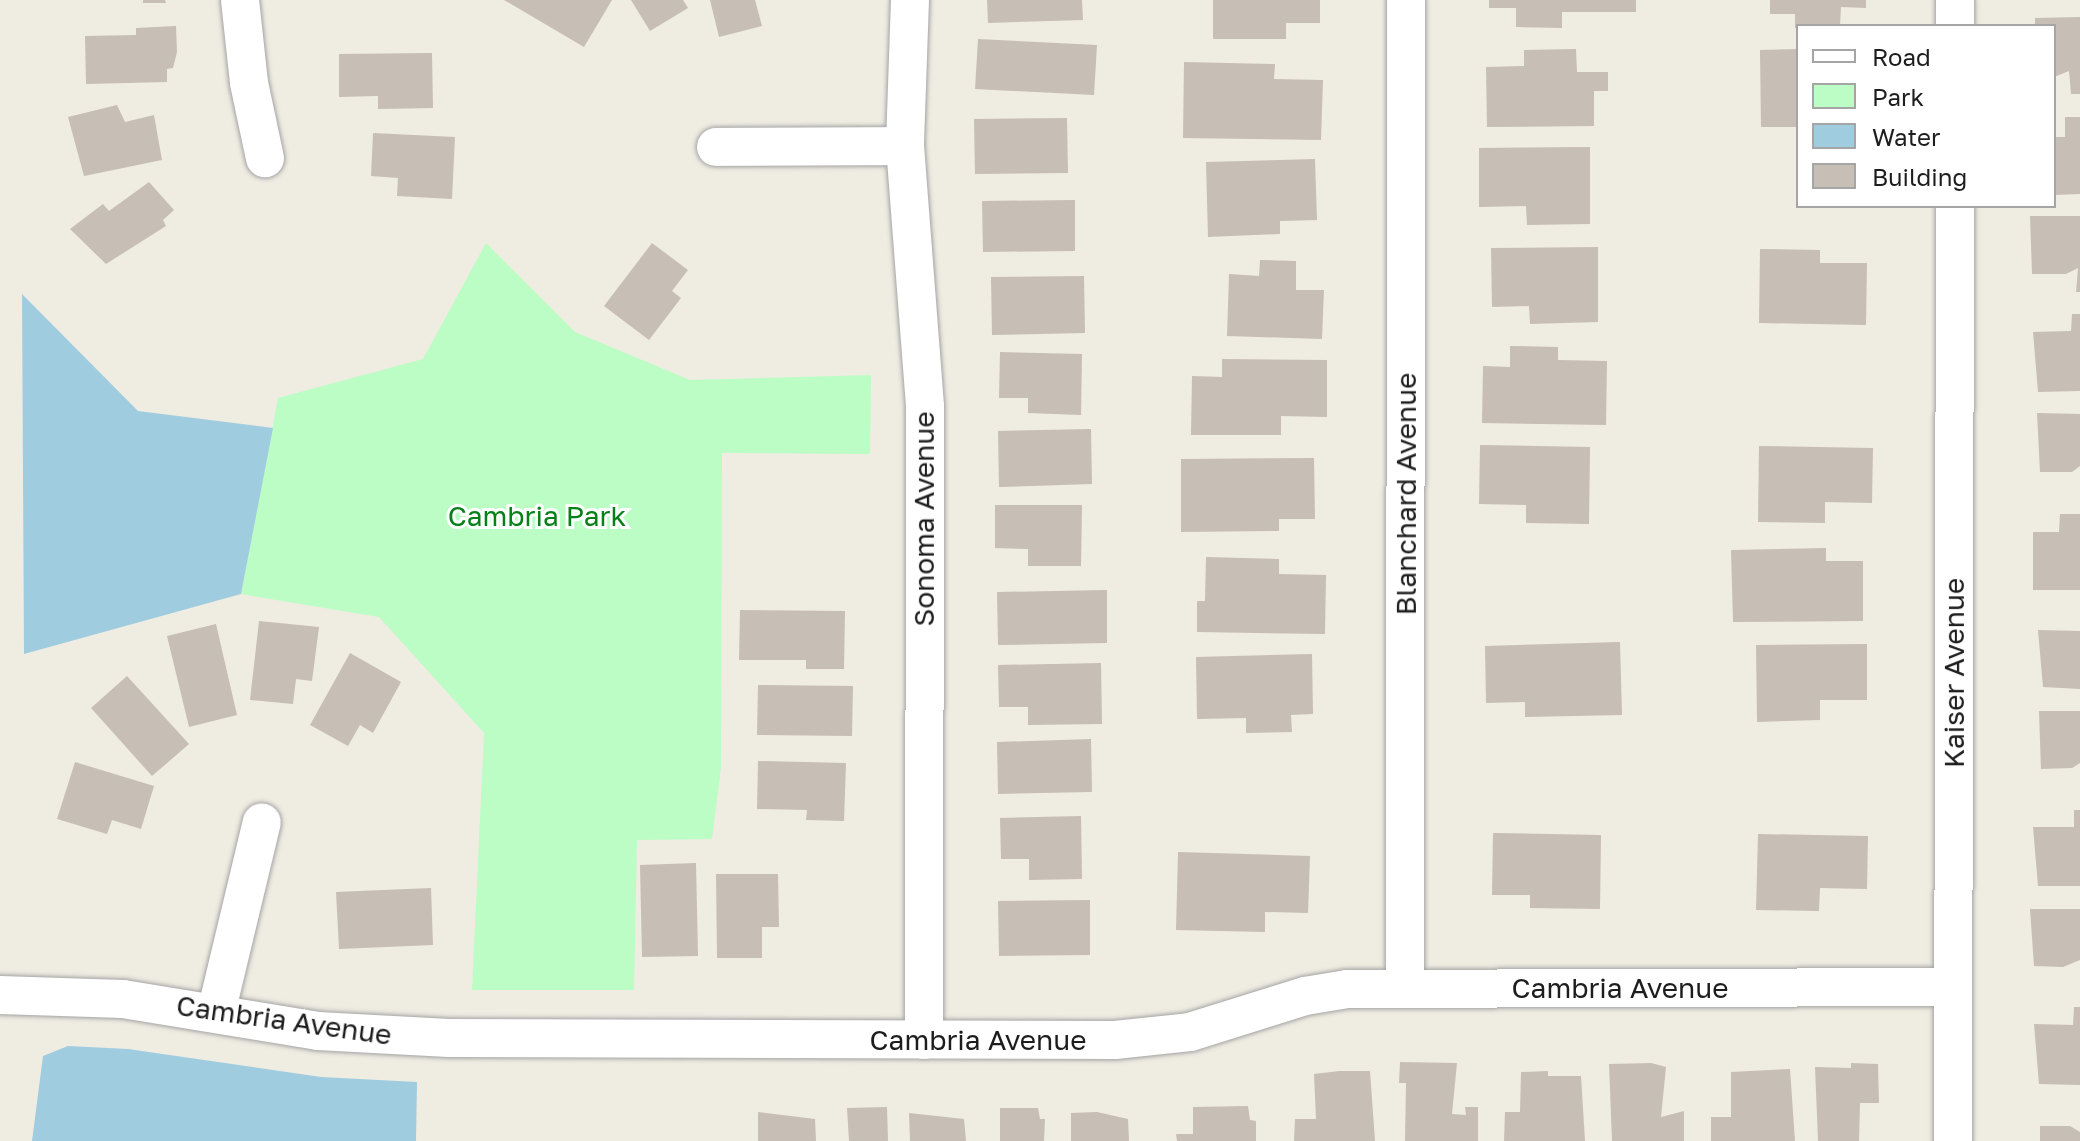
<!DOCTYPE html>
<html>
<head>
<meta charset="utf-8">
<style>
  body { margin:0 }
  #map { position:relative; width:2080px; height:1141px; overflow:hidden; background:#efece2; font-family:"Golos Text",sans-serif }
  div>[style] { position:absolute }
  .park>* { inset:0; background:#bcfcc5 }
  .water>* { inset:0; background:#a0ccdf }
  .building>* { inset:0; background:#c7beb5 }
  .roads { filter:drop-shadow(0 0 2px #a4a4a4) drop-shadow(0 0 2px #a4a4a4) }
  .minor>* { height:38px; margin:-19px; padding:0 19px; transform-origin:19px; border-radius:19px; background:#fff }
  span { translate:-50% -50%; white-space:nowrap; text-align:center; line-height:1.15; -webkit-text-stroke:6px #fff; paint-order:stroke }
  .street-label { font-size:28px; color:#1d1d1d }
  .park-label { font-size:28px; color:#058118 }
  .legend { position:absolute; left:1796px; top:24px; width:260px; height:184px; box-sizing:border-box; background:#fff; border:2px solid #a5a5a5; margin:0; padding:10px 14px; list-style:none; font-size:24px; color:#1d1d1d }
  .legend li { display:flex; align-items:center; gap:16px; height:40px }
  .legend b { width:40px; border:2px solid #a5a5a5 }
</style>
</head>
<body>
<div id="map">
  <div class="park">
    <div style="clip-path:polygon(486px 243px,575px 332px,690px 380px,871px 375px,870px 454px,722px 453px,721px 767px,712px 839px,637px 840px,634px 990px,472px 990px,484px 733px,379px 617px,241px 594px,278px 398px,423px 359px)"></div>
  </div>
  <div class="water">
    <div style="clip-path:polygon(22px 294px,138px 411px,273px 428px,241px 594px,24px 654px)"></div>
    <div style="clip-path:polygon(68px 1046px,128px 1049px,321px 1077px,417px 1082px,416px 1141px,32px 1141px,43px 1056px)"></div>
  </div>
  <div class="building">
    <div style="clip-path:polygon(143px 0,165px 0,166px 3px,143px 3px)"></div>
    <div style="clip-path:polygon(504px 0,612px 0,584px 47px)"></div>
    <div style="clip-path:polygon(631px 0,683px 0,688px 8px,650px 31px)"></div>
    <div style="clip-path:polygon(710px 0,755px 0,762px 26px,719px 37px)"></div>
    <div style="clip-path:polygon(987px 0,1082px 0,1083px 20px,988px 23px)"></div>
    <div style="clip-path:polygon(1213px 0,1320px 0,1320px 23px,1286px 23px,1286px 39px,1213px 39px)"></div>
    <div style="clip-path:polygon(1489px 0,1636px 0,1636px 12px,1562px 12px,1562px 28px,1516px 27px,1516px 8px,1489px 8px)"></div>
    <div style="clip-path:polygon(1770px 0,1866px 0,1866px 8px,1841px 7px,1840px 26px,1795px 28px,1795px 14px,1770px 14px)"></div>
    <div style="clip-path:polygon(2080px 17px,2080px 94px,2071px 94px,2069px 71px,2054px 77px,2054px 26px,2035px 26px,2035px 18px)"></div>
    <div style="clip-path:polygon(176px 26px,177px 52px,173px 68px,167px 69px,167px 82px,86px 84px,85px 36px,136px 35px,136px 28px)"></div>
    <div style="clip-path:polygon(978px 39px,1097px 45px,1094px 95px,975px 89px)"></div>
    <div style="clip-path:polygon(1576px 49px,1577px 72px,1608px 72px,1608px 91px,1594px 91px,1594px 126px,1487px 127px,1486px 67px,1524px 66px,1524px 50px)"></div>
    <div style="clip-path:polygon(1798px 49px,1798px 127px,1761px 127px,1760px 50px)"></div>
    <div style="clip-path:polygon(432px 53px,433px 108px,378px 109px,378px 96px,339px 97px,339px 54px)"></div>
    <div style="clip-path:polygon(1184px 62px,1275px 64px,1274px 79px,1323px 80px,1321px 140px,1183px 138px)"></div>
    <div style="clip-path:polygon(117px 105px,125px 122px,154px 115px,162px 160px,84px 176px,68px 117px)"></div>
    <div style="clip-path:polygon(2065px 117px,2080px 117px,2080px 194px,2054px 195px,2054px 137px,2065px 137px)"></div>
    <div style="clip-path:polygon(1067px 118px,1068px 173px,975px 174px,974px 119px)"></div>
    <div style="clip-path:polygon(373px 133px,455px 137px,452px 199px,397px 196px,398px 178px,371px 176px)"></div>
    <div style="clip-path:polygon(1590px 147px,1590px 224px,1527px 225px,1526px 206px,1479px 207px,1479px 148px)"></div>
    <div style="clip-path:polygon(1315px 159px,1317px 220px,1280px 221px,1280px 234px,1208px 237px,1206px 162px)"></div>
    <div style="clip-path:polygon(149px 182px,174px 210px,163px 220px,166px 226px,106px 264px,70px 229px,103px 204px,109px 211px)"></div>
    <div style="clip-path:polygon(1075px 200px,1075px 251px,983px 252px,982px 201px)"></div>
    <div style="clip-path:polygon(2030px 216px,2080px 216px,2080px 292px,2076px 292px,2078px 268px,2066px 274px,2032px 274px)"></div>
    <div style="clip-path:polygon(652px 243px,688px 270px,672px 291px,681px 298px,649px 340px,604px 306px)"></div>
    <div style="clip-path:polygon(1598px 247px,1598px 322px,1530px 324px,1529px 306px,1492px 307px,1491px 248px)"></div>
    <div style="clip-path:polygon(1760px 249px,1820px 250px,1820px 263px,1867px 263px,1866px 325px,1759px 323px)"></div>
    <div style="clip-path:polygon(1260px 260px,1296px 261px,1296px 290px,1324px 290px,1322px 339px,1227px 336px,1229px 274px,1259px 276px)"></div>
    <div style="clip-path:polygon(1084px 276px,1085px 333px,992px 335px,991px 277px)"></div>
    <div style="clip-path:polygon(2072px 314px,2080px 314px,2080px 391px,2038px 392px,2033px 332px,2071px 331px)"></div>
    <div style="clip-path:polygon(1510px 346px,1558px 347px,1558px 360px,1607px 361px,1606px 425px,1482px 423px,1483px 366px,1510px 367px)"></div>
    <div style="clip-path:polygon(1000px 352px,1082px 354px,1081px 415px,1028px 413px,1028px 398px,999px 398px)"></div>
    <div style="clip-path:polygon(1222px 359px,1327px 360px,1327px 417px,1281px 416px,1281px 435px,1191px 435px,1192px 376px,1222px 377px)"></div>
    <div style="clip-path:polygon(2037px 413px,2080px 414px,2080px 466px,2072px 472px,2040px 472px)"></div>
    <div style="clip-path:polygon(1091px 429px,1092px 484px,999px 487px,998px 431px)"></div>
    <div style="clip-path:polygon(1480px 445px,1590px 447px,1589px 524px,1526px 523px,1526px 505px,1479px 504px)"></div>
    <div style="clip-path:polygon(1759px 446px,1873px 448px,1872px 503px,1825px 502px,1825px 523px,1758px 522px)"></div>
    <div style="clip-path:polygon(1314px 458px,1315px 519px,1279px 519px,1279px 531px,1181px 532px,1181px 459px)"></div>
    <div style="clip-path:polygon(995px 505px,1082px 505px,1081px 566px,1028px 566px,1028px 549px,995px 548px)"></div>
    <div style="clip-path:polygon(2060px 514px,2080px 514px,2080px 590px,2033px 590px,2033px 532px,2059px 532px)"></div>
    <div style="clip-path:polygon(1826px 548px,1826px 561px,1863px 561px,1863px 621px,1733px 622px,1731px 550px)"></div>
    <div style="clip-path:polygon(1206px 557px,1279px 559px,1279px 574px,1326px 575px,1325px 634px,1197px 632px,1197px 601px,1205px 601px)"></div>
    <div style="clip-path:polygon(1107px 590px,1107px 643px,998px 645px,997px 592px)"></div>
    <div style="clip-path:polygon(740px 610px,845px 611px,844px 669px,806px 669px,806px 660px,739px 660px)"></div>
    <div style="clip-path:polygon(259px 621px,319px 627px,312px 681px,296px 679px,293px 704px,250px 700px)"></div>
    <div style="clip-path:polygon(216px 624px,237px 715px,189px 727px,167px 636px)"></div>
    <div style="clip-path:polygon(2038px 630px,2080px 631px,2080px 689px,2043px 687px)"></div>
    <div style="clip-path:polygon(1620px 642px,1622px 715px,1525px 717px,1525px 702px,1486px 703px,1485px 646px)"></div>
    <div style="clip-path:polygon(1867px 644px,1867px 700px,1820px 700px,1820px 720px,1757px 722px,1756px 645px)"></div>
    <div style="clip-path:polygon(350px 653px,401px 682px,373px 733px,360px 725px,348px 746px,310px 725px)"></div>
    <div style="clip-path:polygon(1312px 654px,1313px 714px,1291px 715px,1292px 732px,1246px 733px,1246px 718px,1197px 719px,1196px 657px)"></div>
    <div style="clip-path:polygon(1101px 663px,1102px 724px,1028px 725px,1028px 707px,999px 707px,998px 665px)"></div>
    <div style="clip-path:polygon(127px 676px,189px 744px,152px 776px,91px 708px)"></div>
    <div style="clip-path:polygon(758px 685px,853px 686px,852px 736px,757px 735px)"></div>
    <div style="clip-path:polygon(2039px 711px,2080px 711px,2080px 763px,2072px 768px,2041px 769px)"></div>
    <div style="clip-path:polygon(1091px 739px,1092px 792px,998px 794px,997px 742px)"></div>
    <div style="clip-path:polygon(758px 761px,846px 763px,844px 821px,806px 820px,807px 810px,757px 809px)"></div>
    <div style="clip-path:polygon(75px 762px,154px 786px,141px 829px,112px 820px,107px 834px,57px 819px)"></div>
    <div style="clip-path:polygon(2074px 810px,2080px 810px,2080px 886px,2038px 886px,2033px 827px,2074px 827px)"></div>
    <div style="clip-path:polygon(1081px 816px,1082px 879px,1029px 880px,1029px 859px,1001px 859px,1000px 818px)"></div>
    <div style="clip-path:polygon(1493px 833px,1601px 835px,1600px 909px,1530px 908px,1530px 895px,1492px 895px)"></div>
    <div style="clip-path:polygon(1758px 834px,1868px 836px,1867px 889px,1820px 888px,1819px 911px,1756px 910px)"></div>
    <div style="clip-path:polygon(1178px 852px,1310px 856px,1308px 913px,1265px 912px,1265px 932px,1176px 930px)"></div>
    <div style="clip-path:polygon(696px 863px,698px 956px,642px 957px,640px 865px)"></div>
    <div style="clip-path:polygon(716px 874px,778px 874px,779px 927px,762px 927px,762px 958px,717px 958px)"></div>
    <div style="clip-path:polygon(431px 888px,433px 945px,339px 949px,336px 892px)"></div>
    <div style="clip-path:polygon(1090px 900px,1090px 955px,999px 956px,998px 901px)"></div>
    <div style="clip-path:polygon(2030px 909px,2080px 909px,2080px 960px,2063px 967px,2034px 966px)"></div>
    <div style="clip-path:polygon(2074px 1007px,2080px 1007px,2080px 1085px,2039px 1084px,2034px 1024px,2073px 1025px)"></div>
    <div style="clip-path:polygon(1400px 1062px,1457px 1063px,1452px 1114px,1466px 1115px,1465px 1107px,1478px 1107px,1478px 1141px,1405px 1141px,1406px 1083px,1399px 1083px)"></div>
    <div style="clip-path:polygon(1651px 1063px,1666px 1067px,1661px 1117px,1684px 1111px,1684px 1141px,1612px 1141px,1609px 1064px)"></div>
    <div style="clip-path:polygon(1851px 1063px,1878px 1064px,1879px 1103px,1860px 1103px,1859px 1141px,1818px 1141px,1815px 1067px,1851px 1068px)"></div>
    <div style="clip-path:polygon(1790px 1069px,1795px 1141px,1711px 1141px,1711px 1117px,1731px 1117px,1731px 1072px)"></div>
    <div style="clip-path:polygon(1339px 1071px,1370px 1071px,1375px 1141px,1294px 1141px,1295px 1119px,1316px 1119px,1314px 1074px)"></div>
    <div style="clip-path:polygon(1548px 1071px,1548px 1076px,1581px 1076px,1585px 1141px,1504px 1141px,1505px 1112px,1520px 1112px,1521px 1072px)"></div>
    <div style="clip-path:polygon(1248px 1106px,1250px 1120px,1256px 1121px,1256px 1141px,1177px 1141px,1176px 1134px,1193px 1134px,1193px 1107px)"></div>
    <div style="clip-path:polygon(887px 1107px,888px 1141px,849px 1141px,847px 1108px)"></div>
    <div style="clip-path:polygon(1000px 1108px,1038px 1108px,1040px 1119px,1045px 1119px,1044px 1141px,1000px 1141px)"></div>
    <div style="clip-path:polygon(758px 1112px,815px 1119px,816px 1141px,758px 1141px)"></div>
    <div style="clip-path:polygon(1097px 1112px,1128px 1119px,1129px 1141px,1071px 1141px,1071px 1113px)"></div>
    <div style="clip-path:polygon(909px 1113px,964px 1119px,966px 1141px,910px 1141px)"></div>
    <div style="clip-path:polygon(2040px 1126px,2070px 1126px,2080px 1132px,2080px 1141px,2040px 1141px)"></div>
  </div>
  <div class="roads">
    <div class="minor">
      <div style="left:240px;top:0;width:83px;rotate:83.8deg"></div>
      <div style="left:249px;top:83px;width:77px;rotate:78deg"></div>
      <div style="left:910px;top:0;width:146px;rotate:92deg"></div>
      <div style="left:905px;top:146px;width:262px;rotate:85.6deg"></div>
      <div style="left:925px;top:407px;width:633px;rotate:90.09deg"></div>
      <div style="left:1955px;top:26px;width:26px;rotate:-90deg"></div>
      <div style="left:716px;top:147px;width:189px;rotate:-0.3deg"></div>
      <div style="left:1405px;top:989px;width:989px;rotate:-89.94deg"></div>
      <div style="left:0;top:995px;width:123px;rotate:1.9deg"></div>
      <div style="left:123px;top:999px;width:198px;rotate:9.3deg"></div>
      <div style="left:318px;top:1031px;width:131px;rotate:3.1deg"></div>
      <div style="left:449px;top:1038px;width:666px;rotate:0.17deg"></div>
      <div style="left:1115px;top:1040px;width:75px;rotate:-6.1deg"></div>
      <div style="left:1190px;top:1032px;width:121px;rotate:-17.4deg"></div>
      <div style="left:1305px;top:996px;width:43px;rotate:-9.5deg"></div>
      <div style="left:1347px;top:989px;width:606px;rotate:-0.19deg"></div>
      <div style="left:216px;top:1013px;width:196px;rotate:-76.5deg"></div>
      <div style="left:1953px;top:1141px;width:935px;rotate:-89.88deg"></div>
    </div>
  </div>
  <div class="street-label">
    <span style="left:1406px;top:494px;rotate:-90deg">Blanchard Avenue</span>
    <span style="left:924px;top:519px;rotate:-90deg">Sonoma Avenue</span>
    <span style="left:1954px;top:673px;rotate:-90deg">Kaiser Avenue</span>
    <span style="left:1620px;top:988px">Cambria Avenue</span>
    <span style="left:284px;top:1020px;rotate:8deg">Cambria Avenue</span>
    <span style="left:978px;top:1040px">Cambria Avenue</span>
  </div>
  <div class="park-label">
    <span style="left:537px;top:516px">Cambria Park</span>
  </div>
  <ul class="legend">
  <li><b style="height:10px;background:#fff"></b>Road</li>
  <li><b style="height:22px;background:#bcfcc5"></b>Park</li>
  <li><b style="height:22px;background:#a0ccdf"></b>Water</li>
  <li><b style="height:22px;background:#c7beb5"></b>Building</li>
  </ul>
</div>
</body>
</html>
